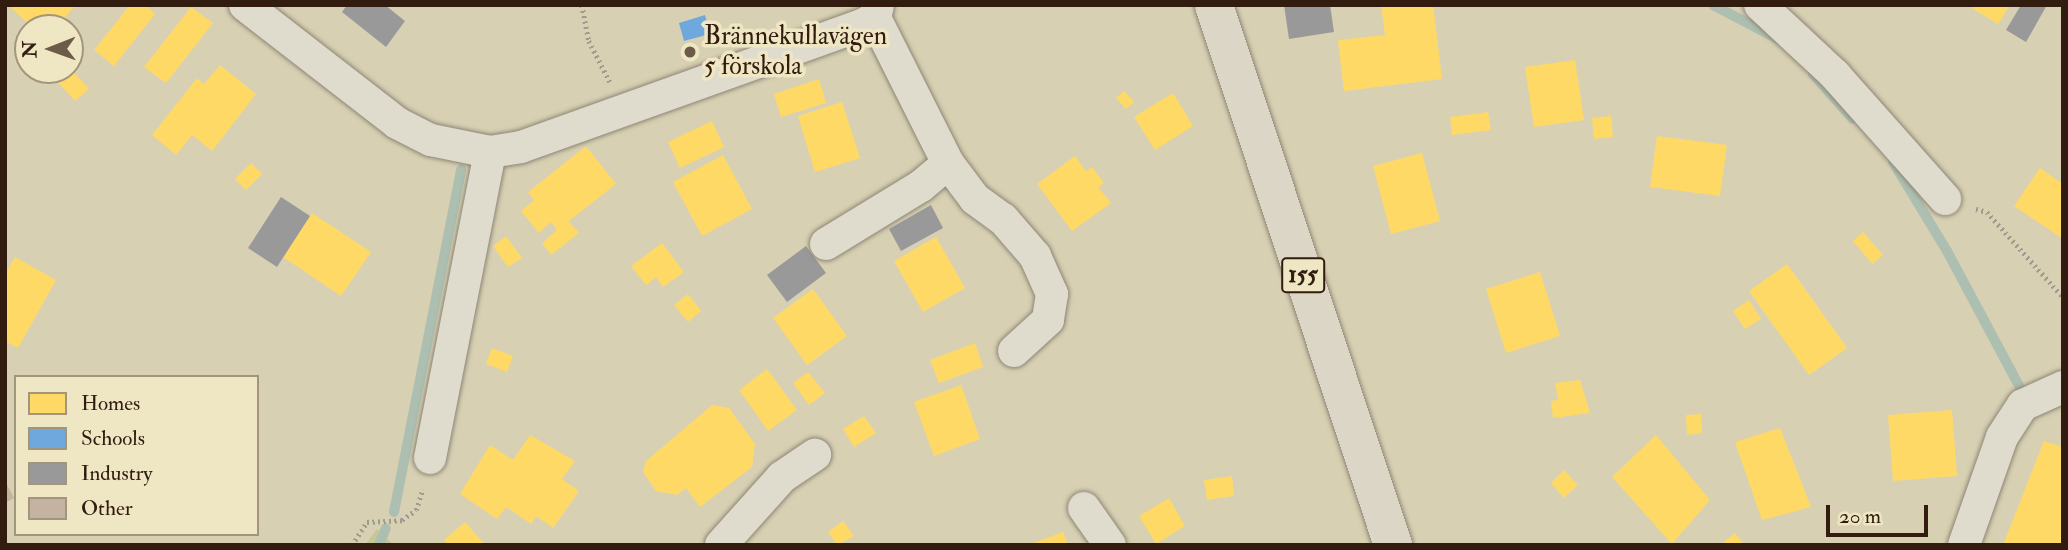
<!DOCTYPE html>
<html>
<head>
<meta charset="utf-8">
<style>
  body { margin:0 }
  #map { position:relative; width:2068px; height:550px; overflow:hidden; background:#d8d0b3; font-family:"IM FELL Double Pica",serif }
  div>[style] { position:absolute }
  .green>* { inset:0; background:#c6c699 }
  .homes>* { inset:0; background:#ffd966 }
  .schools>* { inset:0; background:#6fa8dc }
  .industry>* { inset:0; background:#999 }
  .stream>* { height:10px; margin:-5px; padding:0 5px; transform-origin:5px; border-radius:5px; background:#adbfb1 }
  .building>* { inset:0; background:#c4b3a0 }
  .path>* { height:4.5px; margin-top:-2.25px; transform-origin:0; background:repeating-linear-gradient(90deg,#a09a8f 0 2px,transparent 0 5.5px) }
  .roads { filter:drop-shadow(0 0 2px #8d8675) drop-shadow(0 0 2px #8d8675) }
  .street>* { height:32px; margin:-16px; padding:0 16px; transform-origin:16px; border-radius:16px; background:#e0dccd }
  .primary>* { height:38px; margin:-19px; padding:0 19px; transform-origin:19px; border-radius:19px; background:#dbd6c5 }
  .dots>* { width:19px; height:19px; translate:-50% -50%; box-sizing:border-box; border:4px solid #efe6c4; border-radius:50% }
  span { translate:-50% -50%; white-space:nowrap; text-align:center; line-height:1.15; -webkit-text-stroke:7px #efe6c4; paint-order:stroke }
  .shield-label span { padding:2px 5px; background:#efe6c4; border:2px solid; border-radius:5px; -webkit-text-stroke-width:0 }
  .shield-label { font-size:24px; color:#311c0f; font-weight:700 }
  .poi-label { font-size:26px; color:#311c0f }
  .left { translate:0 -50%; text-align:left }
  .frame { position:absolute; inset:0; border:7px solid #311c0f; pointer-events:none }
  .legend { position:absolute; left:14px; top:375px; width:245px; height:161px; box-sizing:border-box; background:#efe6c4; border:2px solid #a3957c; margin:0; padding:9px 12px; list-style:none; font-size:21px; color:#311c0f }
  .legend li { display:flex; align-items:center; gap:14px; height:35px }
  .legend b { width:35px; border:2px solid #a3957c }
  .north { position:absolute; left:14px; top:14px; width:70px; height:70px; box-sizing:border-box; background:#efe6c4; border:2px solid #a3957c; border-radius:50%; rotate:269deg; font-size:19px; font-weight:700; line-height:28px; text-align:center; color:#311c0f }
  .north::after { content:''; display:block; margin:auto; width:24px; height:32px; background:#6b5b48; clip-path:polygon(50% 0,100% 100%,50% 72%,0 100%) }
  .scale { position:absolute; left:1826px; top:505px; width:102px; height:32px; box-sizing:border-box; border:4px solid #311c0f; border-top:0; padding-left:9px; font-size:21px; line-height:24px; white-space:nowrap; color:#311c0f; -webkit-text-stroke:5px #efe6c4; paint-order:stroke }
</style>
</head>
<body>
<div id="map">
  <div class="green">
    <div style="clip-path:polygon(377px 529px,394px 545px,365px 545px)"></div>
  </div>
  <div class="homes">
    <div style="clip-path:polygon(8px 5px,76px 5px,55px 28px,33px 28px)"></div>
    <div style="clip-path:polygon(130px 5px,145px 5px,155px 14px,114px 66px,94px 50px)"></div>
    <div style="clip-path:polygon(1381px 5px,1433px 5px,1442px 79px,1344px 91px,1338px 40px,1385px 35px)"></div>
    <div style="clip-path:polygon(1967px 5px,2010px 5px,1998px 24px)"></div>
    <div style="clip-path:polygon(191px 7px,213px 23px,166px 83px,144px 67px)"></div>
    <div style="clip-path:polygon(1575px 60px,1584px 120px,1534px 127px,1525px 67px)"></div>
    <div style="clip-path:polygon(220px 65px,256px 94px,212px 151px,192px 135px,176px 155px,152px 135px,197px 78px,204px 84px)"></div>
    <div style="clip-path:polygon(70px 68px,89px 89px,75px 101px,49px 73px)"></div>
    <div style="clip-path:polygon(819px 79px,826px 103px,781px 117px,774px 94px)"></div>
    <div style="clip-path:polygon(1124px 91px,1134px 102px,1126px 109px,1116px 98px)"></div>
    <div style="clip-path:polygon(1173px 93px,1193px 126px,1155px 150px,1134px 117px)"></div>
    <div style="clip-path:polygon(842px 102px,860px 158px,815px 172px,798px 116px)"></div>
    <div style="clip-path:polygon(1488px 112px,1491px 130px,1452px 135px,1450px 117px)"></div>
    <div style="clip-path:polygon(1611px 116px,1613px 137px,1594px 139px,1592px 118px)"></div>
    <div style="clip-path:polygon(712px 121px,724px 147px,680px 168px,668px 142px)"></div>
    <div style="clip-path:polygon(1657px 136px,1727px 145px,1720px 196px,1650px 187px)"></div>
    <div style="clip-path:polygon(586px 146px,616px 184px,569px 221px,579px 233px,551px 255px,542px 243px,557px 230px,551px 222px,539px 233px,521px 211px,534px 200px,528px 192px)"></div>
    <div style="clip-path:polygon(1422px 153px,1440px 221px,1391px 234px,1373px 166px)"></div>
    <div style="clip-path:polygon(723px 155px,752px 209px,702px 236px,673px 182px)"></div>
    <div style="clip-path:polygon(1075px 156px,1086px 171px,1092px 167px,1104px 183px,1098px 187px,1111px 203px,1072px 231px,1037px 184px)"></div>
    <div style="clip-path:polygon(251px 163px,262px 174px,246px 190px,235px 179px)"></div>
    <div style="clip-path:polygon(2040px 168px,2063px 184px,2063px 239px,2014px 206px)"></div>
    <div style="clip-path:polygon(312px 213px,371px 252px,341px 296px,283px 257px)"></div>
    <div style="clip-path:polygon(1863px 232px,1883px 255px,1872px 264px,1853px 241px)"></div>
    <div style="clip-path:polygon(506px 236px,522px 258px,508px 267px,493px 246px)"></div>
    <div style="clip-path:polygon(936px 237px,965px 288px,923px 312px,894px 261px)"></div>
    <div style="clip-path:polygon(662px 243px,684px 272px,663px 287px,656px 277px,646px 285px,631px 266px)"></div>
    <div style="clip-path:polygon(15px 257px,56px 280px,18px 348px,5px 341px,5px 275px)"></div>
    <div style="clip-path:polygon(1787px 264px,1847px 348px,1809px 375px,1749px 291px)"></div>
    <div style="clip-path:polygon(1540px 272px,1560px 336px,1506px 353px,1486px 289px)"></div>
    <div style="clip-path:polygon(813px 289px,847px 336px,807px 365px,773px 318px)"></div>
    <div style="clip-path:polygon(688px 294px,701px 311px,688px 322px,674px 305px)"></div>
    <div style="clip-path:polygon(1749px 300px,1761px 319px,1745px 329px,1733px 311px)"></div>
    <div style="clip-path:polygon(975px 343px,983px 367px,939px 383px,930px 360px)"></div>
    <div style="clip-path:polygon(492px 348px,513px 356px,507px 372px,486px 364px)"></div>
    <div style="clip-path:polygon(767px 369px,797px 410px,768px 431px,739px 390px)"></div>
    <div style="clip-path:polygon(808px 372px,825px 393px,809px 405px,793px 383px)"></div>
    <div style="clip-path:polygon(1580px 380px,1590px 413px,1553px 418px,1551px 401px,1558px 400px,1555px 383px)"></div>
    <div style="clip-path:polygon(961px 385px,980px 439px,934px 456px,914px 402px)"></div>
    <div style="clip-path:polygon(712px 405px,729px 408px,755px 444px,752px 467px,700px 507px,686px 488px,677px 495px,656px 491px,643px 472px,646px 461px)"></div>
    <div style="clip-path:polygon(1952px 410px,1957px 476px,1893px 481px,1888px 415px)"></div>
    <div style="clip-path:polygon(1701px 414px,1702px 433px,1687px 435px,1686px 415px)"></div>
    <div style="clip-path:polygon(864px 416px,876px 433px,854px 447px,843px 429px)"></div>
    <div style="clip-path:polygon(1780px 428px,1811px 507px,1762px 520px,1735px 442px)"></div>
    <div style="clip-path:polygon(530px 435px,575px 461px,562px 479px,579px 491px,553px 528px,536px 516px,531px 524px,506px 507px,497px 519px,460px 494px,490px 445px,513px 460px)"></div>
    <div style="clip-path:polygon(1656px 435px,1710px 500px,1672px 544px,1612px 477px)"></div>
    <div style="clip-path:polygon(2044px 441px,2063px 447px,2063px 545px,2003px 545px)"></div>
    <div style="clip-path:polygon(1564px 470px,1578px 485px,1564px 498px,1551px 483px)"></div>
    <div style="clip-path:polygon(1232px 476px,1234px 496px,1207px 500px,1204px 480px)"></div>
    <div style="clip-path:polygon(1169px 498px,1185px 526px,1156px 544px,1139px 516px)"></div>
    <div style="clip-path:polygon(843px 521px,854px 536px,837px 545px,828px 532px)"></div>
    <div style="clip-path:polygon(465px 522px,485px 545px,448px 545px,444px 540px)"></div>
    <div style="clip-path:polygon(1063px 532px,1068px 545px,1031px 545px,1031px 544px)"></div>
    <div style="clip-path:polygon(1735px 533px,1744px 545px,1726px 545px,1724px 542px)"></div>
  </div>
  <div class="schools">
    <div style="clip-path:polygon(705px 15px,710px 34px,684px 41px,679px 23px)"></div>
  </div>
  <div class="industry">
    <div style="clip-path:polygon(347px 5px,385px 5px,405px 21px,386px 47px,342px 12px)"></div>
    <div style="clip-path:polygon(1284px 5px,1330px 5px,1334px 32px,1289px 39px)"></div>
    <div style="clip-path:polygon(2021px 5px,2047px 5px,2026px 42px,2006px 30px)"></div>
    <div style="clip-path:polygon(281px 197px,310px 216px,277px 267px,248px 248px)"></div>
    <div style="clip-path:polygon(931px 205px,943px 228px,901px 251px,889px 229px)"></div>
    <div style="clip-path:polygon(806px 246px,826px 273px,787px 302px,767px 275px)"></div>
  </div>
  <div class="stream">
    <div style="left:1713px;top:5px;width:76px;rotate:27.6deg"></div>
    <div style="left:1813px;top:74px;width:60px;rotate:48.4deg"></div>
    <div style="left:1893px;top:162px;width:104px;rotate:58.8deg"></div>
    <div style="left:1947px;top:251px;width:155px;rotate:61.9deg"></div>
    <div style="left:394px;top:512px;width:349px;rotate:-78.9deg"></div>
    <div style="left:379px;top:545px;width:18px;rotate:-68deg"></div>
  </div>
  <div class="building">
    <div style="clip-path:polygon(5px 481px,14px 498px,5px 503px)"></div>
  </div>
  <div class="path">
    <div style="left:582px;top:5px;width:37px;rotate:79deg"></div>
    <div style="left:589px;top:41px;width:46px;rotate:62.9deg"></div>
    <div style="left:1976px;top:209px;width:11px;rotate:15deg"></div>
    <div style="left:1987px;top:212px;width:114px;rotate:48.2deg"></div>
    <div style="left:352px;top:545px;width:27px;rotate:-57deg"></div>
    <div style="left:367px;top:522px;width:35px;rotate:-3deg"></div>
    <div style="left:402px;top:520px;width:17px;rotate:-36deg"></div>
    <div style="left:416px;top:510px;width:22px;rotate:-72deg"></div>
  </div>
  <div class="roads">
    <div class="street">
      <div style="left:245px;top:5px;width:192px;rotate:37.8deg"></div>
      <div style="left:397px;top:123px;width:38px;rotate:27deg"></div>
      <div style="left:431px;top:140px;width:60px;rotate:11.5deg"></div>
      <div style="left:490px;top:152px;width:31px;rotate:-9deg"></div>
      <div style="left:521px;top:147px;width:364px;rotate:-19.7deg"></div>
      <div style="left:864px;top:24px;width:13px;rotate:-29deg"></div>
      <div style="left:875px;top:18px;width:13px;rotate:-77deg"></div>
      <div style="left:1760px;top:5px;width:103px;rotate:43deg"></div>
      <div style="left:1835px;top:75px;width:166px;rotate:48.4deg"></div>
      <div style="left:875px;top:18px;width:162px;rotate:63.3deg"></div>
      <div style="left:948px;top:163px;width:45px;rotate:53.1deg"></div>
      <div style="left:975px;top:199px;width:34px;rotate:36deg"></div>
      <div style="left:1003px;top:219px;width:49px;rotate:49.1deg"></div>
      <div style="left:1035px;top:256px;width:42px;rotate:65.9deg"></div>
      <div style="left:1052px;top:294px;width:26px;rotate:99deg"></div>
      <div style="left:1048px;top:320px;width:46px;rotate:137.6deg"></div>
      <div style="left:826px;top:244px;width:111px;rotate:-31.4deg"></div>
      <div style="left:921px;top:186px;width:35px;rotate:-40deg"></div>
      <div style="left:430px;top:458px;width:312px;rotate:-78.9deg"></div>
      <div style="left:1084px;top:508px;width:45px;rotate:54.9deg"></div>
      <div style="left:721px;top:545px;width:91px;rotate:-48.1deg"></div>
      <div style="left:782px;top:477px;width:40px;rotate:-34deg"></div>
      <div style="left:1964px;top:545px;width:114px;rotate:-70.6deg"></div>
      <div style="left:2002px;top:437px;width:38px;rotate:-57deg"></div>
      <div style="left:2023px;top:405px;width:44px;rotate:-24.2deg"></div>
    </div>
    <div class="primary">
      <div style="left:1214px;top:5px;width:569px;rotate:71.66deg"></div>
    </div>
  </div>
  <div class="dots">
    <div style="left:690px;top:52px;background:#6b5b48"></div>
  </div>
  <div class="shield-label">
    <span style="left:1303px;top:275px">155</span>
  </div>
  <div class="poi-label">
    <span class="left" style="left:704px;top:52px">Brännekullavägen<br>5 förskola</span>
  </div>
  <div class="frame"></div>
  <ul class="legend">
  <li><b style="height:19px;background:#ffd966"></b>Homes</li>
  <li><b style="height:19px;background:#6fa8dc"></b>Schools</li>
  <li><b style="height:19px;background:#999"></b>Industry</li>
  <li><b style="height:19px;background:#c4b3a0"></b>Other</li>
  </ul>
  <div class="north">N</div>
  <div class="scale">20 m</div>
</div>
</body>
</html>
